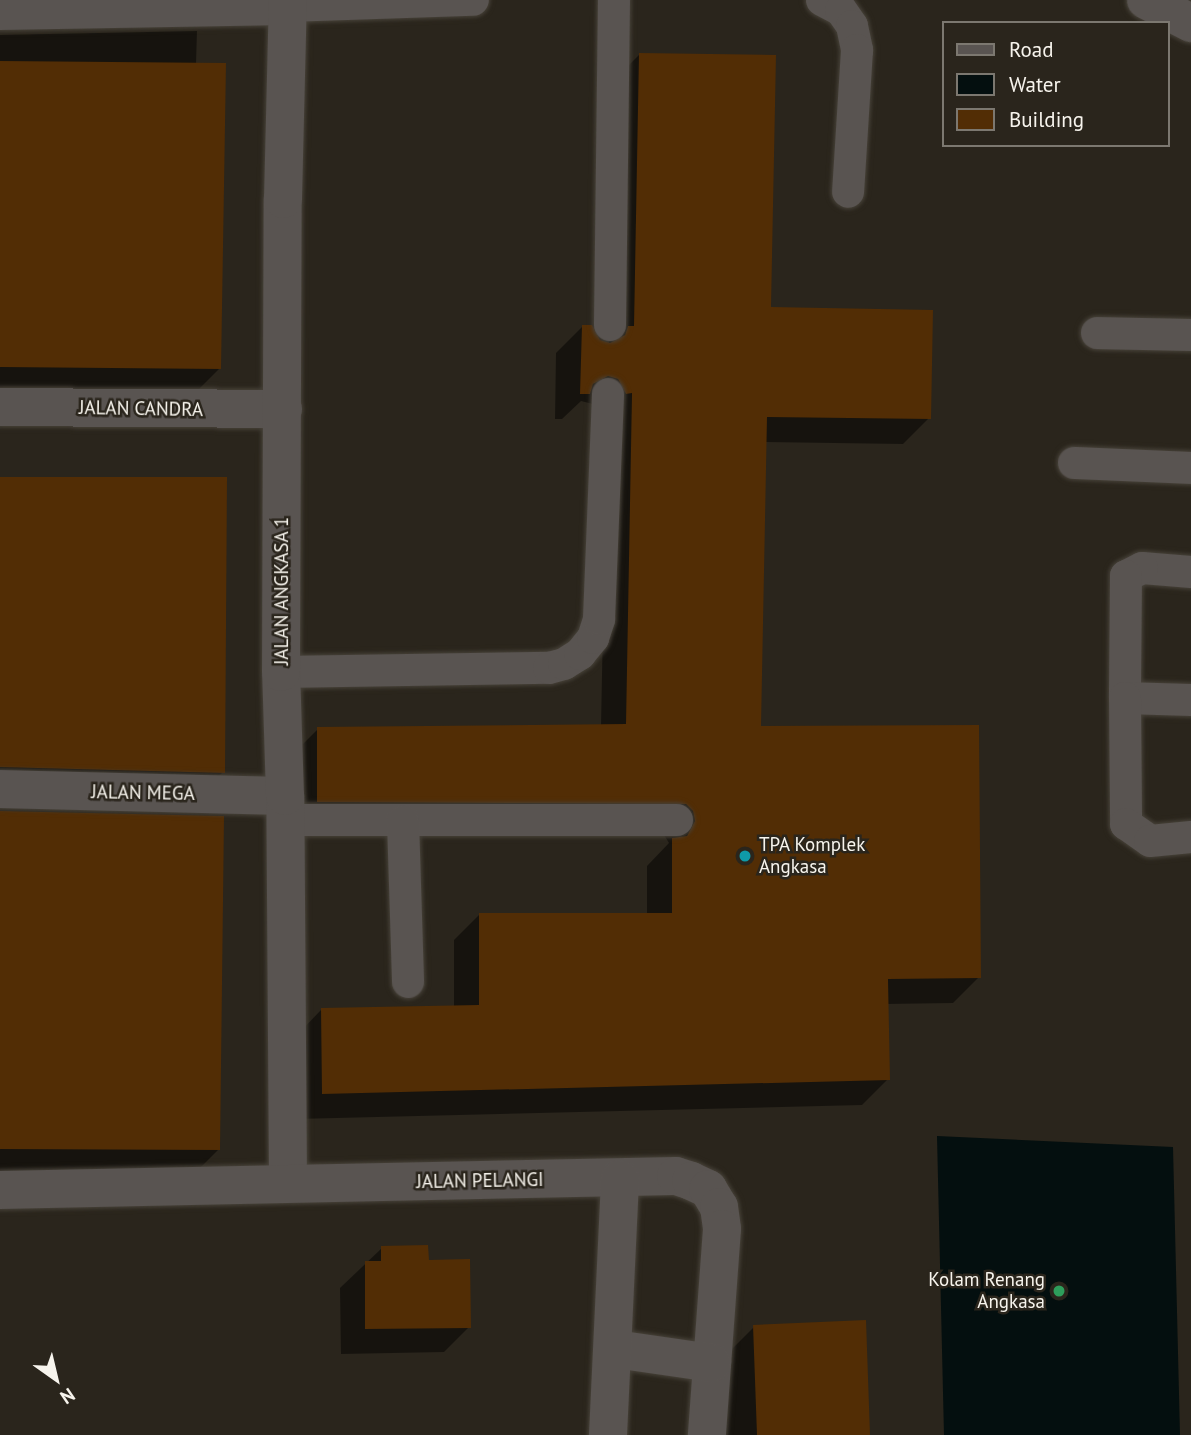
<!DOCTYPE html>
<html>
<head>
<meta charset="utf-8">
<style>
  body { margin:0 }
  #map { position:relative; width:1191px; height:1435px; overflow:hidden; background:#2a251c; font-family:"PT Sans",sans-serif }
  div>[style] { position:absolute }
  .water>* { inset:0; background:#040f0f }
  .shadow>* { inset:0; background:#0007 }
  .building>* { inset:0; background:#522d05 }
  .roads { filter:drop-shadow(0 0 2px #474239) drop-shadow(0 0 2px #474239) }
  .lane>* { height:32px; margin:-16px; padding:0 16px; transform-origin:16px; border-radius:16px; background:#595451 }
  .street>* { height:38px; margin:-19px; padding:0 19px; transform-origin:19px; border-radius:19px; background:#595451 }
  .dots>* { width:19px; height:19px; translate:-50% -50%; box-sizing:border-box; border:4px solid #2a251c; border-radius:50% }
  span { translate:-50% -50%; white-space:nowrap; text-align:center; line-height:1.15; -webkit-text-stroke:5px #2a251c; paint-order:stroke }
  .street-label { font-size:19px; color:#f7f4ed }
  .poi-label { font-size:19px; color:#f7f4ed }
  .left { translate:0 -50%; text-align:left }
  .right { translate:-100% -50%; text-align:right }
  .legend { position:absolute; left:942px; top:21px; width:228px; height:126px; box-sizing:border-box; background:#2a251c; border:2px solid #7c7870; margin:0; padding:9px 12px; list-style:none; font-size:21px; color:#f7f4ed }
  .legend li { display:flex; align-items:center; gap:14px; height:35px }
  .legend b { width:35px; border:2px solid #7c7870 }
  .north { position:absolute; left:21px; top:1344px; width:70px; height:70px; -webkit-text-stroke:5px #2a251c; paint-order:stroke; rotate:146deg; font-size:19px; font-weight:700; line-height:28px; text-align:center; color:#f7f4ed }
  .north::after { content:''; display:block; margin:auto; width:24px; height:32px; background:#f7f4ed; clip-path:polygon(50% 0,100% 100%,50% 72%,0 100%) }
</style>
</head>
<body>
<div id="map">
  <div class="water">
    <div style="clip-path:polygon(937px 1136px,1173px 1147px,1180px 1435px,944px 1435px)"></div>
  </div>
  <div class="shadow">
    <div style="clip-path:polygon(197px 31px,196px 64px,219px 369px,186px 402px,0 400px,0 35px)"></div>
    <div style="clip-path:polygon(640px 54px,769px 309px,929px 418px,903px 444px,765px 442px,759px 728px,979px 977px,953px 1003px,886px 1004px,888px 1079px,862px 1105px,296px 1119px,296px 1036px,321px 1010px,454px 1007px,454px 940px,480px 914px,647px 915px,647px 866px,669px 843px,661px 830px,292px 827px,292px 755px,318px 729px,601px 726px,607px 419px,593px 404px,581px 401px,562px 419px,555px 419px,556px 353px,582px 327px,599px 342px,609px 345px,614px 80px)"></div>
    <div style="clip-path:polygon(0 478px,223px 772px,189px 805px,0 801px)"></div>
    <div style="clip-path:polygon(0 813px,219px 1149px,185px 1183px,0 1182px)"></div>
    <div style="clip-path:polygon(382px 1248px,469px 1327px,444px 1352px,341px 1354px,340px 1288px)"></div>
    <div style="clip-path:polygon(754px 1327px,868px 1435px,719px 1435px,718px 1363px)"></div>
  </div>
  <div class="building">
    <div style="clip-path:polygon(639px 53px,776px 55px,771px 307px,933px 310px,931px 419px,767px 417px,761px 726px,979px 725px,981px 978px,888px 979px,890px 1080px,322px 1094px,321px 1008px,479px 1005px,479px 913px,672px 913px,672px 838px,687px 836px,695px 821px,693px 811px,686px 804px,317px 802px,317px 727px,626px 724px,632px 393px,626px 394px,618px 379px,608px 376px,593px 384px,590px 394px,580px 394px,582px 325px,592px 325px,600px 340px,610px 343px,625px 335px,628px 326px,634px 326px)"></div>
    <div style="clip-path:polygon(0 61px,226px 63px,221px 369px,0 367px)"></div>
    <div style="clip-path:polygon(0 477px,227px 477px,225px 773px,0 767px)"></div>
    <div style="clip-path:polygon(0 811px,224px 816px,220px 1150px,0 1149px)"></div>
    <div style="clip-path:polygon(428px 1245px,429px 1260px,470px 1259px,471px 1328px,365px 1329px,365px 1261px,381px 1261px,381px 1246px)"></div>
    <div style="clip-path:polygon(866px 1320px,870px 1435px,757px 1435px,753px 1325px)"></div>
  </div>
  <div class="roads">
    <div class="lane">
      <div style="left:822px;top:0;width:21px;rotate:28deg"></div>
      <div style="left:841px;top:10px;width:19px;rotate:55deg"></div>
      <div style="left:852px;top:26px;width:25px;rotate:78deg"></div>
      <div style="left:857px;top:50px;width:142px;rotate:93.6deg"></div>
      <div style="left:288px;top:6px;width:185px;rotate:-1.9deg"></div>
      <div style="left:610px;top:325px;width:325px;rotate:-89.3deg"></div>
      <div style="left:1097px;top:333px;width:94px;rotate:1.2deg"></div>
      <div style="left:1074px;top:463px;width:117px;rotate:2.4deg"></div>
      <div style="left:1191px;top:572px;width:49px;rotate:-175.3deg"></div>
      <div style="left:1142px;top:568px;width:18px;rotate:153deg"></div>
      <div style="left:1126px;top:576px;width:122px;rotate:90.5deg"></div>
      <div style="left:1125px;top:698px;width:66px;rotate:1.7deg"></div>
      <div style="left:281px;top:672px;width:268px;rotate:-0.9deg"></div>
      <div style="left:549px;top:668px;width:16px;rotate:-15deg"></div>
      <div style="left:564px;top:664px;width:19px;rotate:-32deg"></div>
      <div style="left:580px;top:654px;width:21px;rotate:-51deg"></div>
      <div style="left:593px;top:638px;width:20px;rotate:-72deg"></div>
      <div style="left:599px;top:619px;width:225px;rotate:-87.7deg"></div>
      <div style="left:1125px;top:698px;width:126px;rotate:89.5deg"></div>
      <div style="left:1126px;top:824px;width:29px;rotate:35deg"></div>
      <div style="left:1150px;top:841px;width:41px;rotate:-5.6deg"></div>
      <div style="left:285px;top:820px;width:392px"></div>
      <div style="left:403px;top:821px;width:161px;rotate:88.2deg"></div>
    </div>
    <div class="street">
      <div style="left:1146px;top:0;width:51px;rotate:27.1deg"></div>
      <div style="left:0;top:11px;width:288px;rotate:-1deg"></div>
      <div style="left:0;top:407px;width:283px;rotate:0.4deg"></div>
      <div style="left:0;top:789px;width:285px;rotate:1.4deg"></div>
      <div style="left:288px;top:1183px;width:387px;rotate:-90.4deg"></div>
      <div style="left:285px;top:796px;width:124px;rotate:-91.8deg"></div>
      <div style="left:281px;top:672px;width:473px;rotate:-89.8deg"></div>
      <div style="left:283px;top:199px;width:199px;rotate:-88.6deg"></div>
      <div style="left:0;top:1190px;width:676px;rotate:-1.19deg"></div>
      <div style="left:676px;top:1176px;width:16px;rotate:18deg"></div>
      <div style="left:691px;top:1181px;width:19px;rotate:25deg"></div>
      <div style="left:708px;top:1189px;width:21px;rotate:59deg"></div>
      <div style="left:719px;top:1207px;width:22px;rotate:82deg"></div>
      <div style="left:722px;top:1229px;width:207px;rotate:94.2deg"></div>
      <div style="left:615px;top:1349px;width:98px;rotate:8.2deg"></div>
      <div style="left:608px;top:1435px;width:256px;rotate:-87.3deg"></div>
    </div>
  </div>
  <div class="dots">
    <div style="left:745px;top:856px;background:#0f9aa8"></div>
    <div style="left:1059px;top:1291px;background:#2e9e5b"></div>
  </div>
  <div class="street-label">
    <span style="left:141px;top:409px;rotate:1deg">JALAN CANDRA</span>
    <span style="left:282px;top:591px;rotate:-90deg">JALAN ANGKASA 1</span>
    <span style="left:143px;top:793px;rotate:1deg">JALAN MEGA</span>
    <span style="left:480px;top:1181px;rotate:-1deg">JALAN PELANGI</span>
  </div>
  <div class="poi-label">
    <span class="left" style="left:759px;top:856px">TPA Komplek<br>Angkasa</span>
    <span class="right" style="left:1045px;top:1291px">Kolam Renang<br>Angkasa</span>
  </div>
  <ul class="legend">
  <li><b style="height:9px;background:#595451"></b>Road</li>
  <li><b style="height:19px;background:#040f0f"></b>Water</li>
  <li><b style="height:19px;background:#522d05"></b>Building</li>
  </ul>
  <div class="north">N</div>
</div>
</body>
</html>
